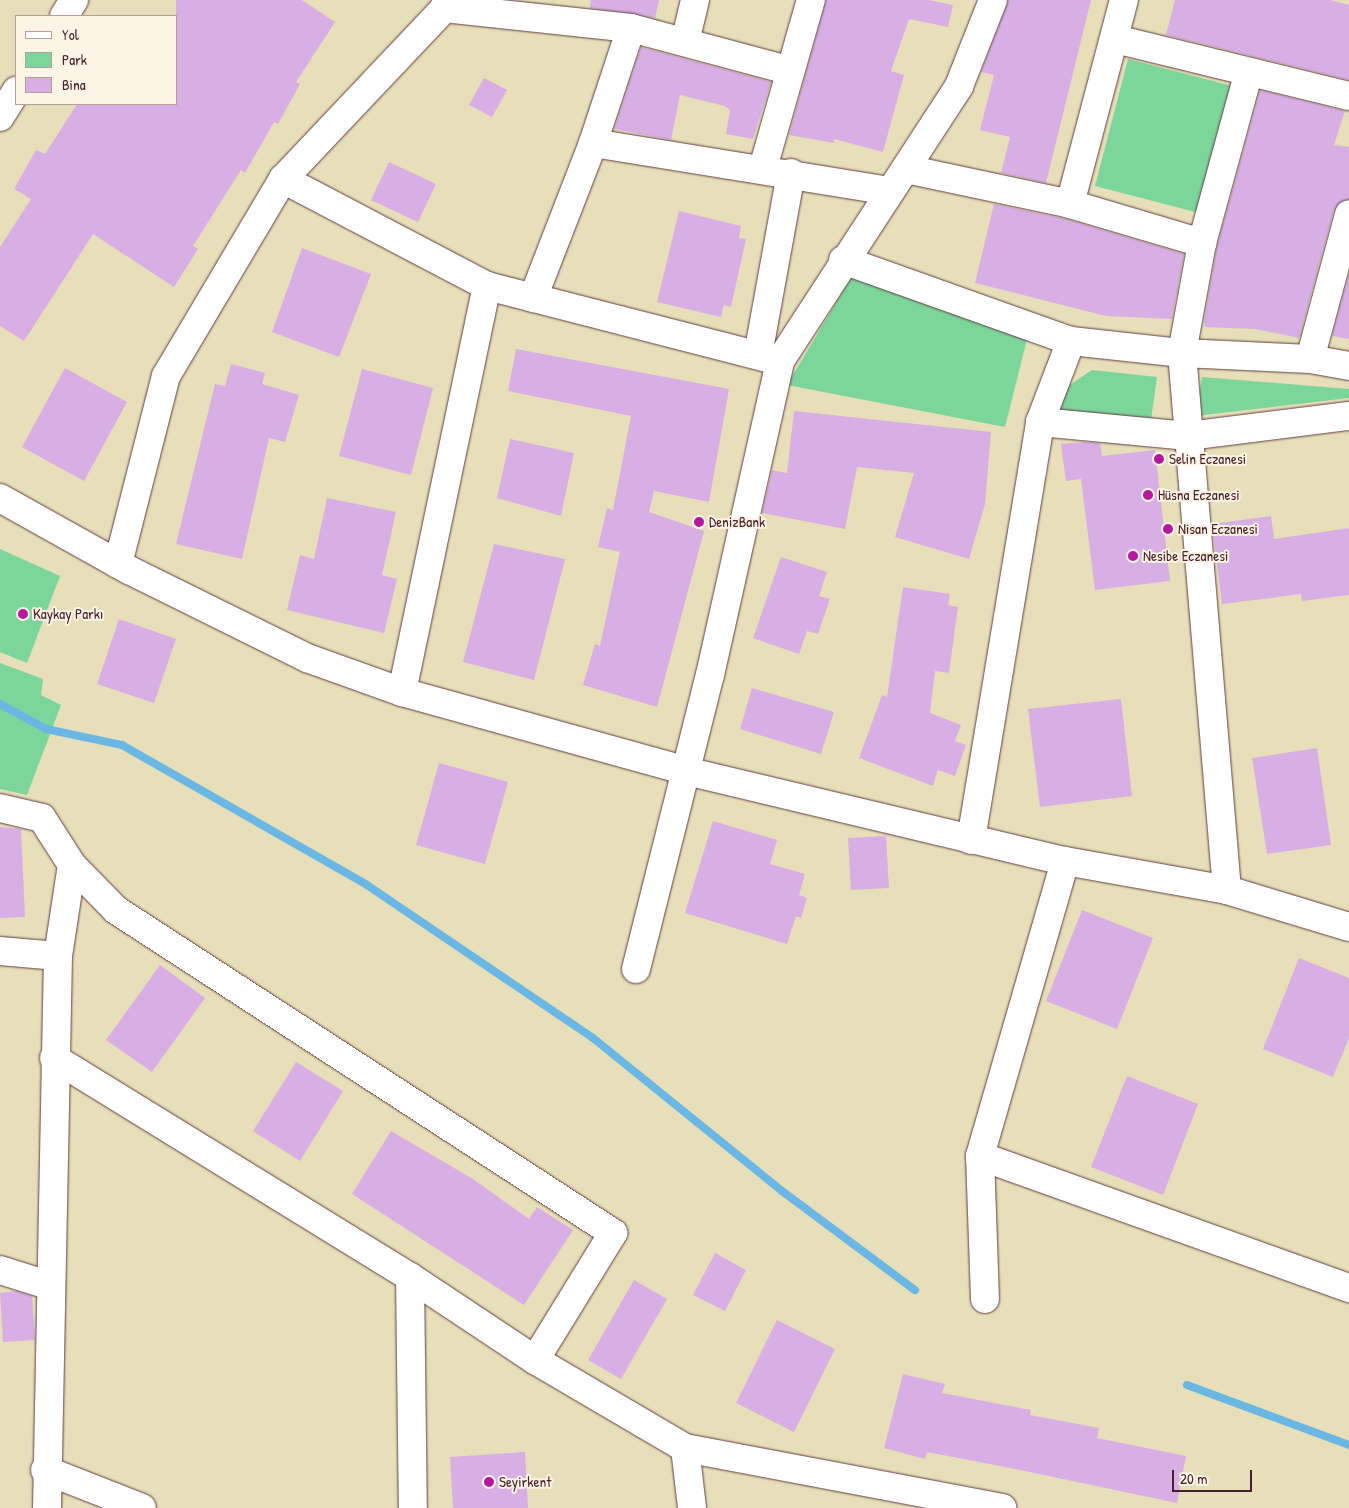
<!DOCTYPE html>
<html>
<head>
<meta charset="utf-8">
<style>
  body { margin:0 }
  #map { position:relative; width:1349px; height:1508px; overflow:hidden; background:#e7dfb9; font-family:"Patrick Hand",sans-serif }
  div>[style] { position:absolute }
  .green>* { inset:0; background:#7cd59a }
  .stream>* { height:8px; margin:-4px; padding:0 4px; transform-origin:4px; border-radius:4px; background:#6ab7e3 }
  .building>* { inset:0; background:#d7afe4 }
  .roads { filter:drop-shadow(0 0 1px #623c40) drop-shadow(0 0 1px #623c40) }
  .street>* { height:28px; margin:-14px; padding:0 14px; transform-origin:14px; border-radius:14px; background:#fff }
  .secondary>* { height:28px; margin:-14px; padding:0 14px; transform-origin:14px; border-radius:14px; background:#fff }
  .dots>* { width:14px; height:14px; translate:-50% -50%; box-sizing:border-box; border:2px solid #fcf5e5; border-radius:50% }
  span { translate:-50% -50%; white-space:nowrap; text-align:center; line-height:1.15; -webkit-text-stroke:4px #fcf5e5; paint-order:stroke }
  .poi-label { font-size:15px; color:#4a1f2b }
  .left { translate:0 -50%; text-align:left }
  .legend { position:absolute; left:15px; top:15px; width:162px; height:90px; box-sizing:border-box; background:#fcf5e5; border:1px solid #b59f9b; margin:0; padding:6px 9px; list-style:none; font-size:15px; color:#4a1f2b }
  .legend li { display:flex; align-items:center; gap:10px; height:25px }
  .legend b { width:25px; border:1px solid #b59f9b }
  .scale { position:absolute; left:1172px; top:1470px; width:80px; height:22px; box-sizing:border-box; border:2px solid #4a1f2b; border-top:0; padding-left:6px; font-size:15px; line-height:18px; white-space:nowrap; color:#4a1f2b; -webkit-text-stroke:4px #fcf5e5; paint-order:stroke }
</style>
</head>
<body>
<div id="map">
  <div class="green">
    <div style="clip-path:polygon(1128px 59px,1236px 87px,1203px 214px,1095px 186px)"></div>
    <div style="clip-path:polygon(852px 276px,1027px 339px,1005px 427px,787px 385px)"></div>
    <div style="clip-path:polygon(1092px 370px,1157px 377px,1151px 420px,1058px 410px,1067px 387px)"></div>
    <div style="clip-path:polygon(1202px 377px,1349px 389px,1349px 398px,1196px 416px)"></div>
    <div style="clip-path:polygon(0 549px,60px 576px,27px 663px,0 652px)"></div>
    <div style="clip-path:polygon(0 663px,43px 679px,41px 695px,61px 705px,27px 795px,0 789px)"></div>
  </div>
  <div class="stream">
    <div style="left:0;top:704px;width:52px;rotate:28.5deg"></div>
    <div style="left:46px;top:729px;width:78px;rotate:11.9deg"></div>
    <div style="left:122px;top:745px;width:282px;rotate:29.7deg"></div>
    <div style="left:367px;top:885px;width:273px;rotate:34.1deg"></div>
    <div style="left:593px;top:1038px;width:243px;rotate:39deg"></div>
    <div style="left:782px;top:1191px;width:166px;rotate:36.7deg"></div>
    <div style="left:1187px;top:1385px;width:173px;rotate:20.3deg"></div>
  </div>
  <div class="building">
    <div style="clip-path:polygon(176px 0,302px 0,335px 22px,296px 82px,300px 84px,278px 124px,274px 122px,245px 173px,241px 170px,193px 246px,198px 249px,174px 287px,93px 234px,24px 341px,0 326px,0 247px,31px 199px,14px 189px,36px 150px,45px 154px,77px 104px,176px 104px)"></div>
    <div style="clip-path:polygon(591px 0,659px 0,655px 18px,590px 8px)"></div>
    <div style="clip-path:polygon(826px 0,929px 0,953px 5px,948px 27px,909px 19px,891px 71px,904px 75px,883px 152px,834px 139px,834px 143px,789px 135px)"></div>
    <div style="clip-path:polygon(1008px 0,1091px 0,1046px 183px,1001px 173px,1010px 137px,980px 130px,994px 75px,981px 72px)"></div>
    <div style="clip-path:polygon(1175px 0,1330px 0,1349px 5px,1349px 80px,1166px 35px)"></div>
    <div style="clip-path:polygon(641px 47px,771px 82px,753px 139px,726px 134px,730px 110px,725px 106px,680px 95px,671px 140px,614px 129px)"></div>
    <div style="clip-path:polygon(484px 78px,507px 90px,492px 117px,469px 105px)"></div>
    <div style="clip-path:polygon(1260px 90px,1345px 111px,1334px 145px,1349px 147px,1349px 199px,1334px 210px,1299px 338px,1255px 329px,1205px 327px,1204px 321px,1217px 246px)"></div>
    <div style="clip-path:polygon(389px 162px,436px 184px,418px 222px,371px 200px)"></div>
    <div style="clip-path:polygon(994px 204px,1066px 219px,1184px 254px,1172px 319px,1106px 316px,975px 283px)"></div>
    <div style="clip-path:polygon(679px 211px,741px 226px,739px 238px,746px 239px,731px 307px,724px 305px,721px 317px,657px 302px)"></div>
    <div style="clip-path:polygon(302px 248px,371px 274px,339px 357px,272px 332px)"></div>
    <div style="clip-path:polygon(1349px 274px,1349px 339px,1332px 336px)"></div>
    <div style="clip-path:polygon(516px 349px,729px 389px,709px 502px,654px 491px,649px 512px,704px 531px,657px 707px,583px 685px,595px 644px,600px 646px,620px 552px,598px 547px,607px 508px,613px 510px,631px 416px,508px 391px)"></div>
    <div style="clip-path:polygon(231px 364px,265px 373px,262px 384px,299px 395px,285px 442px,269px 438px,242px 559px,176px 544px,215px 384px,225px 386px)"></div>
    <div style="clip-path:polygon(65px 368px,127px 402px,84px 481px,22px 447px)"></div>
    <div style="clip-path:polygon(362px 369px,433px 388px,411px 475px,339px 456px)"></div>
    <div style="clip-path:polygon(794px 411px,991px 432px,985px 504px,969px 559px,895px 537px,914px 473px,857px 467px,845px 529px,762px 513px,772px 470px,787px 473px)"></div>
    <div style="clip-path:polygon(510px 439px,574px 453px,561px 516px,497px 498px)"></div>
    <div style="clip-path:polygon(1084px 442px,1100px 443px,1102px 456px,1155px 450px,1170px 581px,1095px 590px,1081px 479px,1066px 481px,1061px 444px)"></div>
    <div style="clip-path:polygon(327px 498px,396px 512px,382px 575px,397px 579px,384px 633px,287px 610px,300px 555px,314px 559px)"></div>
    <div style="clip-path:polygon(1271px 516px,1274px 539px,1349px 528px,1349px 595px,1302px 601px,1301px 594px,1222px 604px,1212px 524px)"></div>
    <div style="clip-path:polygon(494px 544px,565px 559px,534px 680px,463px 662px)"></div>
    <div style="clip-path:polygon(781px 557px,827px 572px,819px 596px,830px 599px,818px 634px,807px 631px,799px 654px,753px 638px)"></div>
    <div style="clip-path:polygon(903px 587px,950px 594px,948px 605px,958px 607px,949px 673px,935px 671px,930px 713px,961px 725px,955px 741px,966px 745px,955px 776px,938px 770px,933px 786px,859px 758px,882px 695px,887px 697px)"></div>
    <div style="clip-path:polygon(119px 619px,176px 639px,154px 703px,97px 684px)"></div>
    <div style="clip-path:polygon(752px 688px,834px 712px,821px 754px,740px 729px)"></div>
    <div style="clip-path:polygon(1121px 699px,1132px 796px,1040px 807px,1028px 709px)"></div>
    <div style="clip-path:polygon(1317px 748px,1331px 845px,1267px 854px,1252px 758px)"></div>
    <div style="clip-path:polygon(439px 763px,508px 782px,485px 864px,416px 845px)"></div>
    <div style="clip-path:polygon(713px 821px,777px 840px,770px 864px,805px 874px,799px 895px,807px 898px,801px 918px,796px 916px,787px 944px,685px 913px)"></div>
    <div style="clip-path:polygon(0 827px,21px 829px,25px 917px,0 918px)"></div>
    <div style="clip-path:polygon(886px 836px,889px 888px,851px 890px,848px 838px)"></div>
    <div style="clip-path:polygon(1082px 910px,1153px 938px,1117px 1029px,1046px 1001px)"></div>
    <div style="clip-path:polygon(1299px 958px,1349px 978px,1349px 1038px,1333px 1077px,1263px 1049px)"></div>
    <div style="clip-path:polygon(160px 965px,205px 998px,152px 1072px,106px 1040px)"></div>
    <div style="clip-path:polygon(296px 1062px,343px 1091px,300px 1161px,253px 1131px)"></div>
    <div style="clip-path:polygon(1127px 1076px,1198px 1104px,1163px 1195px,1091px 1167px)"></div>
    <div style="clip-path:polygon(391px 1131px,473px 1179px,529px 1219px,537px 1207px,573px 1230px,524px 1305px,352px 1194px)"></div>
    <div style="clip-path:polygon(715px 1253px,746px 1270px,725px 1311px,693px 1295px)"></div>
    <div style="clip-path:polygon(634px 1280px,667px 1299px,621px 1379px,588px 1360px)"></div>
    <div style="clip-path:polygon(16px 1291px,32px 1296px,35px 1340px,3px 1342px,0 1293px)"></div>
    <div style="clip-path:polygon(777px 1320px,835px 1349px,794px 1432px,736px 1403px)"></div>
    <div style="clip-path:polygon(903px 1374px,945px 1384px,942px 1393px,1031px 1410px,1030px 1415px,1099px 1428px,1097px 1438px,1186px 1456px,1177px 1503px,1020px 1470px,927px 1452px,925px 1459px,884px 1448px)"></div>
    <div style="clip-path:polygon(525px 1452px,528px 1508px,453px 1508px,450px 1457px)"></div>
  </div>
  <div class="roads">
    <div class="street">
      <div style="left:444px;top:8px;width:188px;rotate:6.1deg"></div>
      <div style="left:631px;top:28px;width:163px;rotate:15deg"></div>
      <div style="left:1115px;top:39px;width:241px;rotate:13.7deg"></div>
      <div style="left:685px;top:42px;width:43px;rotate:-76.6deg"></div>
      <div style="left:593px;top:143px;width:299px;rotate:9.2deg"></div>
      <div style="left:763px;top:168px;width:175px;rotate:-74.1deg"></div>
      <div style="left:906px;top:169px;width:168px;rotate:12deg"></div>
      <div style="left:1070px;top:204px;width:138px;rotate:16.5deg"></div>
      <div style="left:283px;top:179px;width:230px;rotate:27.7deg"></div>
      <div style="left:487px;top:286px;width:302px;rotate:14.4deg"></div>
      <div style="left:1070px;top:204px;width:211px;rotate:-75.2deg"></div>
      <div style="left:843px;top:260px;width:242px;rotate:19.6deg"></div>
      <div style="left:1071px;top:341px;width:112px;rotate:6.2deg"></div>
      <div style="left:1182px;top:353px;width:128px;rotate:2.7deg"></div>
      <div style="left:1310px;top:359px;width:150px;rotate:-74.9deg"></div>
      <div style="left:533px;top:298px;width:166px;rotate:-68.8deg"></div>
      <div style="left:593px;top:143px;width:121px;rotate:-71.7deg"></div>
      <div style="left:758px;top:355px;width:185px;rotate:-79.7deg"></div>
      <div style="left:1310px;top:359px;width:40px;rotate:10deg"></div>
      <div style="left:1040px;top:422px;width:149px;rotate:5.4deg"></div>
      <div style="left:1188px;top:436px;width:162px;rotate:-7.1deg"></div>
      <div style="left:0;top:498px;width:148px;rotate:29.2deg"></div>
      <div style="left:129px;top:570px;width:199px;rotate:26.3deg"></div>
      <div style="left:307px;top:658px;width:101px;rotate:19.7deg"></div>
      <div style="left:402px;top:692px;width:295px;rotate:15.5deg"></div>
      <div style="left:686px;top:771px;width:390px;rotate:13.4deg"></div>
      <div style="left:1065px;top:861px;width:165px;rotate:10.1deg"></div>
      <div style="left:1227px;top:890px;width:127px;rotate:16.9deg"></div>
      <div style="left:118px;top:564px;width:194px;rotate:-75.7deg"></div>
      <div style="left:166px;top:376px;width:229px;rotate:-59.3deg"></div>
      <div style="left:283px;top:179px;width:246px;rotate:-46.6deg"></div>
      <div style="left:402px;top:692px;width:415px;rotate:-78.2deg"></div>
      <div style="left:0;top:808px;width:43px;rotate:13.4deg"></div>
      <div style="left:42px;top:818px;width:56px;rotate:57.4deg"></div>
      <div style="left:72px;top:865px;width:63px;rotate:45.6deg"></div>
      <div style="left:116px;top:910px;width:593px;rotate:33.02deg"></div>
      <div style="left:613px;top:1233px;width:149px;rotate:121.6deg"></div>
      <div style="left:971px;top:840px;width:424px;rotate:-80.6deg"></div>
      <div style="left:1040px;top:422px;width:87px;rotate:-69.1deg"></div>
      <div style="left:1227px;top:890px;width:539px;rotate:-94.79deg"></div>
      <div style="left:1182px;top:353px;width:112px;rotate:-79.7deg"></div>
      <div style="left:1202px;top:243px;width:174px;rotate:-74.7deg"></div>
      <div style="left:0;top:951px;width:58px;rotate:4.9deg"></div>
      <div style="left:58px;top:956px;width:552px;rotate:91.14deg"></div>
      <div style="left:58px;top:956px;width:92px;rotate:-81.3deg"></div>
      <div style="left:636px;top:969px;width:303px;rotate:-75.9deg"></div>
      <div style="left:710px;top:675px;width:322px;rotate:-77.4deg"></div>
      <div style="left:780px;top:361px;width:328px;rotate:-56.9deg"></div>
      <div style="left:959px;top:86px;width:92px;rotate:-68.4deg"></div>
      <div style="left:54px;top:1058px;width:418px;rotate:31.6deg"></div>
      <div style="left:410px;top:1277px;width:150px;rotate:33.6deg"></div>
      <div style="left:535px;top:1360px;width:174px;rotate:30.4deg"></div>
      <div style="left:685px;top:1448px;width:323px;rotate:10.7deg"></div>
      <div style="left:980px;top:1156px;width:392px;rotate:19.7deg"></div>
      <div style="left:0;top:1270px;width:50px;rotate:17.4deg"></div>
      <div style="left:410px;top:1277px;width:231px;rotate:89.3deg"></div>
      <div style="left:985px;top:1299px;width:143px;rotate:-92deg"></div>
      <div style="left:980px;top:1156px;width:307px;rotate:-73.9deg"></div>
      <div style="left:685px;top:1448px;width:60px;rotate:83.3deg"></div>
      <div style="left:45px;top:1470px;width:104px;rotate:21.4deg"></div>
    </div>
    <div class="secondary">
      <div style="left:64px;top:16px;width:19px;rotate:-58deg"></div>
      <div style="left:0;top:117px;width:31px;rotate:-58deg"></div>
    </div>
  </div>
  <div class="dots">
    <div style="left:1159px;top:459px;background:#b5179e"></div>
    <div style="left:1148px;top:495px;background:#b5179e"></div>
    <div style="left:699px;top:522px;background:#b5179e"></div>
    <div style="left:1168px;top:529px;background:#b5179e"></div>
    <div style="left:1133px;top:556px;background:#b5179e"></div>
    <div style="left:23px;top:614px;background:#b5179e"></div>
    <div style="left:489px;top:1482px;background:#b5179e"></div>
  </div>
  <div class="poi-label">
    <span class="left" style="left:1169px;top:459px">Selin Eczanesi</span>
    <span class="left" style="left:1158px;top:495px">Hüsna Eczanesi</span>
    <span class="left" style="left:709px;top:522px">DenizBank</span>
    <span class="left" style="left:1178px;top:529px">Nisan Eczanesi</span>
    <span class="left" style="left:1143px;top:556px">Nesibe Eczanesi</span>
    <span class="left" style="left:33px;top:614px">Kaykay Parkı</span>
    <span class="left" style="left:499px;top:1482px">Seyirkent</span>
  </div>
  <ul class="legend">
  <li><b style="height:6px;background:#fff"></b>Yol</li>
  <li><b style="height:14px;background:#7cd59a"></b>Park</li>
  <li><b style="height:14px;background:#d7afe4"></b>Bina</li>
  </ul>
  <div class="scale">20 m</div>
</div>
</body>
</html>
